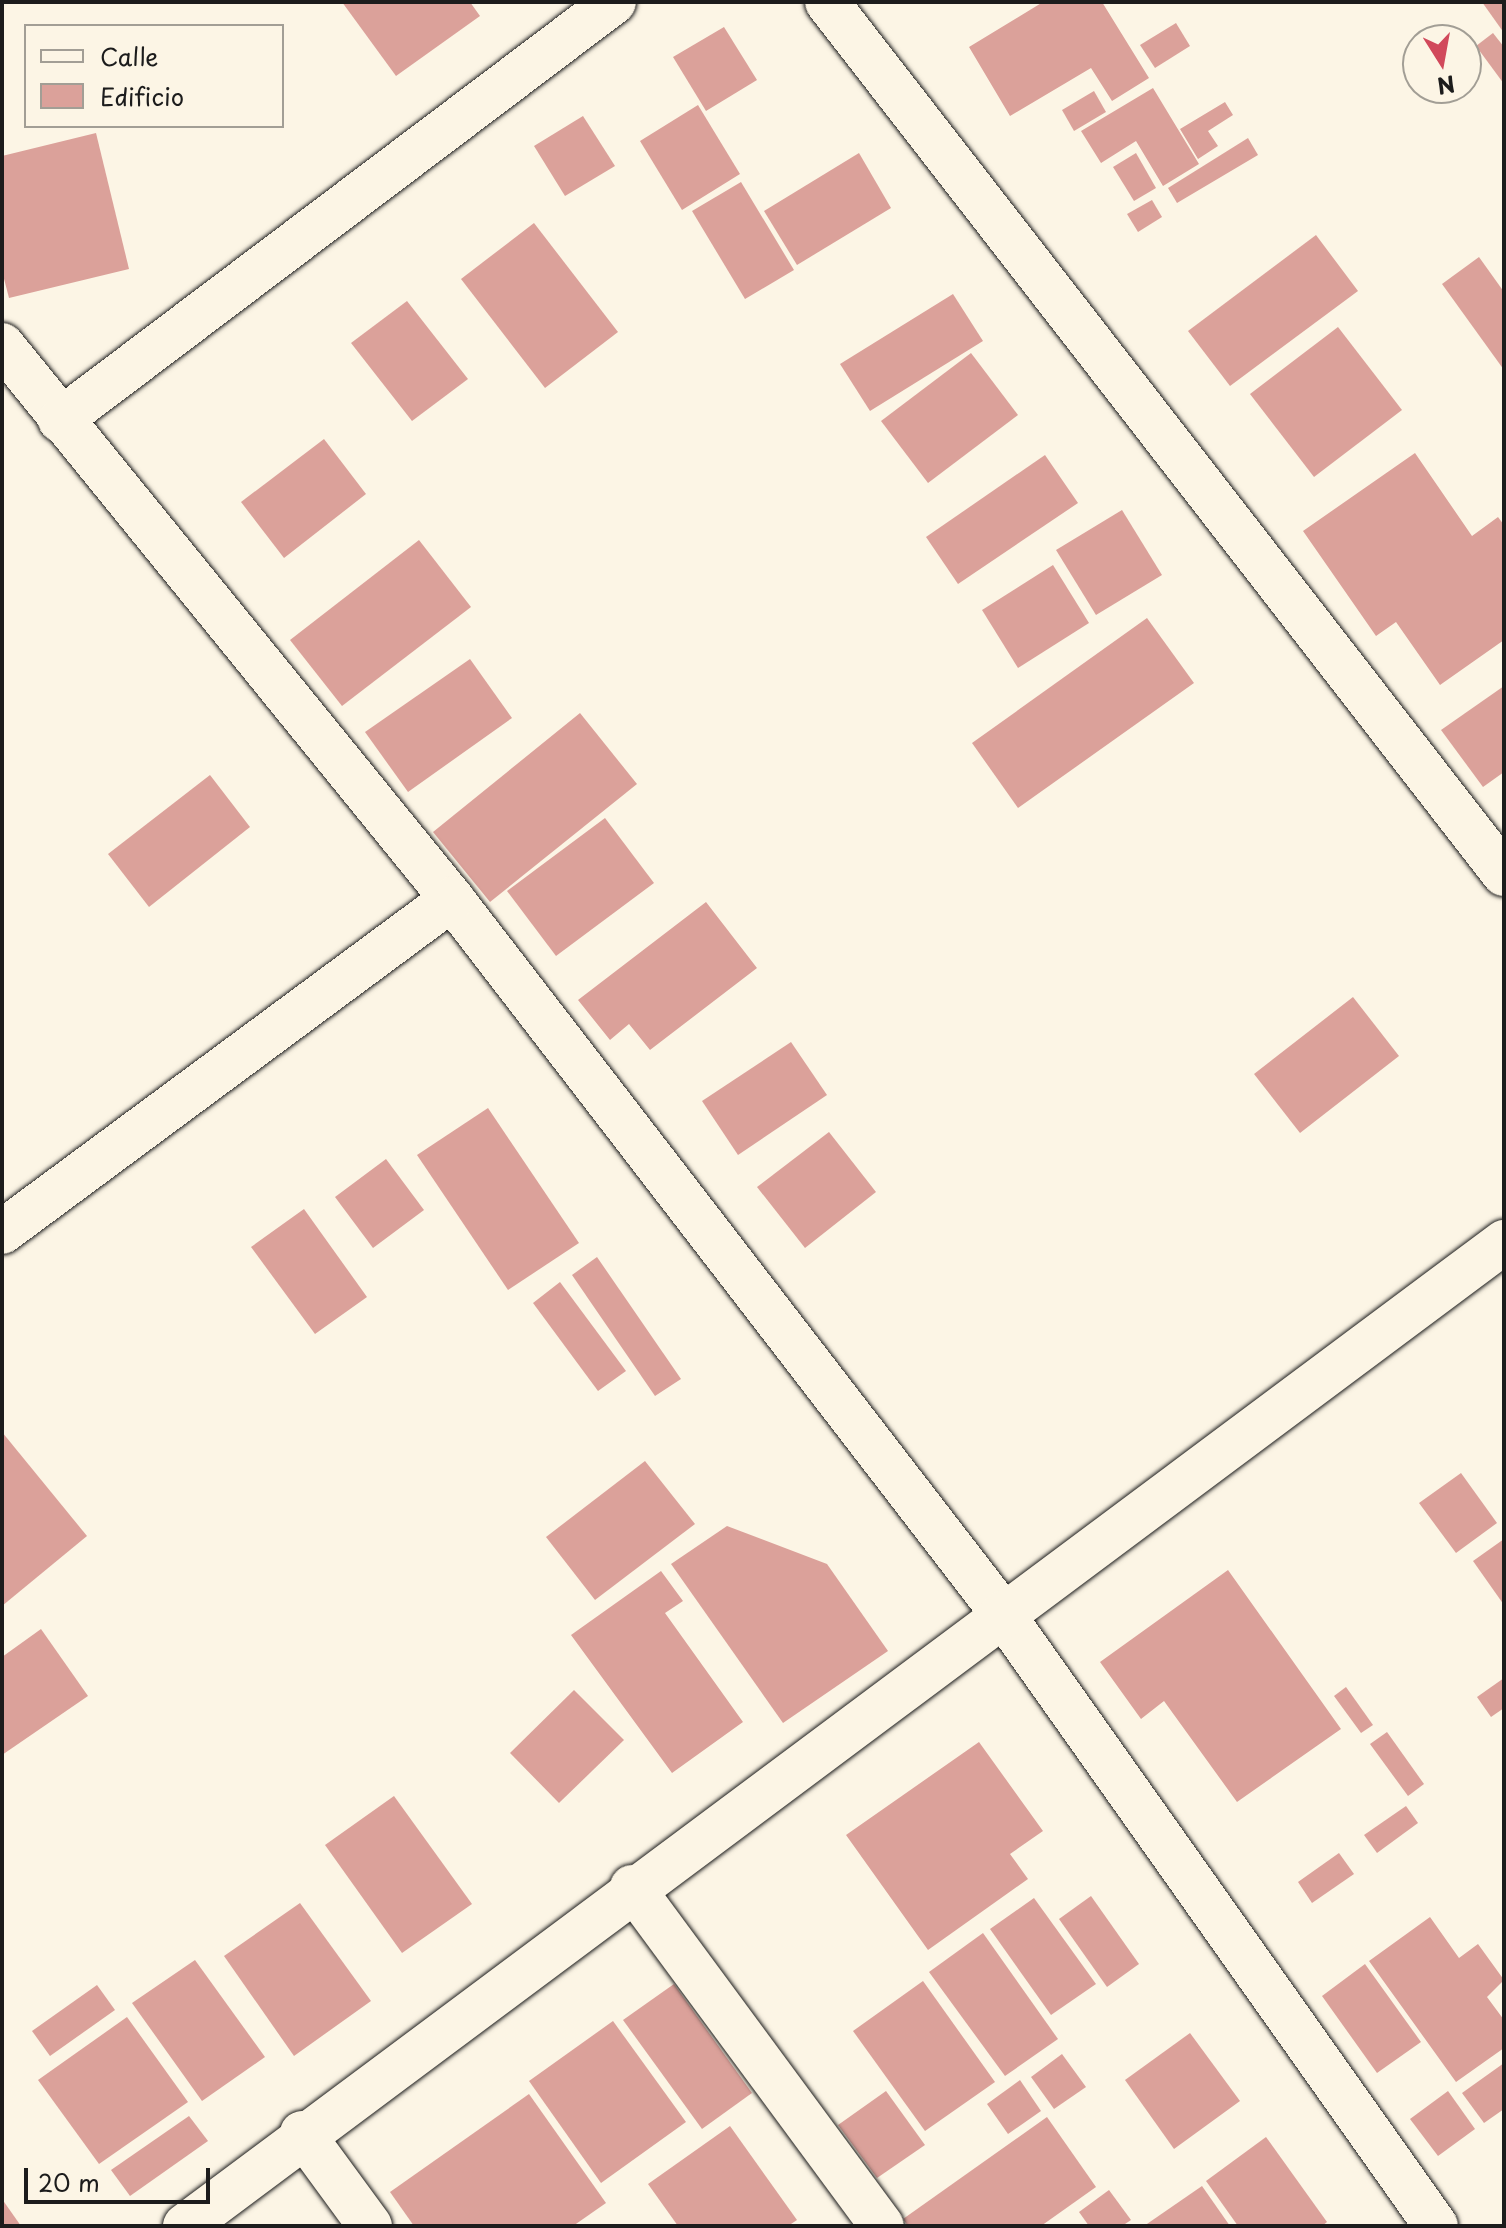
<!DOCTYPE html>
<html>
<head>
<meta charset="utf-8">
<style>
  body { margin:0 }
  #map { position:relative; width:1506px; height:2228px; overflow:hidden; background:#fcf5e5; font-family:"Playpen Sans",sans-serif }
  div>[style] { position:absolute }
  .building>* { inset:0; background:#dba19a }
  .roads { filter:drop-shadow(0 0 2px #1c1c1c) drop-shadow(0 0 2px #1c1c1c) }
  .minor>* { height:44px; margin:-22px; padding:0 22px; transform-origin:22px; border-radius:22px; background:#fcf5e5 }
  span { translate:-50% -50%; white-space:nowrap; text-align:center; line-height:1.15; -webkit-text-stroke:6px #fcf5e5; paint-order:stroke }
  .frame { position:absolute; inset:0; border:4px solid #1c1c1c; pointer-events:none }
  .legend { position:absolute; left:24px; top:24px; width:260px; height:104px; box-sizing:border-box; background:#fcf5e5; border:2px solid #a29e95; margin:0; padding:10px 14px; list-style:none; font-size:24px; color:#1c1c1c }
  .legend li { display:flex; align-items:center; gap:16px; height:40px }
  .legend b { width:40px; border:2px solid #a29e95 }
  .north { position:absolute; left:1402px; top:24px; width:80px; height:80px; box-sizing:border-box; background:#fcf5e5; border:2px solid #a29e95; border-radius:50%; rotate:169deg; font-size:22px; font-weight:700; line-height:32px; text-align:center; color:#1c1c1c }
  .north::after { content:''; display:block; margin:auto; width:28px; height:36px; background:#d1495b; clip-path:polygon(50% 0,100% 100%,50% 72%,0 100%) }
  .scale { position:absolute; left:24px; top:2168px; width:186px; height:36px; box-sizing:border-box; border:4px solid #1c1c1c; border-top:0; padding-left:10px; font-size:24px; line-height:28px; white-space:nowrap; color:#1c1c1c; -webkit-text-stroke:6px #fcf5e5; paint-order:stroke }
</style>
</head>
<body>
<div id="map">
  <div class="building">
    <div style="clip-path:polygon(342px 2px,470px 2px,480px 16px,396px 76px)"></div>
    <div style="clip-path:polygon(1043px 2px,1102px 2px,1149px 78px,1112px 101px,1091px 68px,1010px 116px,969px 47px)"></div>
    <div style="clip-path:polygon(1482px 2px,1504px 2px,1504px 33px)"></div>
    <div style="clip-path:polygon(1176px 23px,1190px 46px,1155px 68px,1140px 45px)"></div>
    <div style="clip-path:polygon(724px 27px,757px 80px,706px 111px,673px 57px)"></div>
    <div style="clip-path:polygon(1493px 33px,1504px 47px,1504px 84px,1476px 46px)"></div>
    <div style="clip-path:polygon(1153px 88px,1199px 164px,1163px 186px,1136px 141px,1101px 163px,1081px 131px)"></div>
    <div style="clip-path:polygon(1094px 91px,1106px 112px,1074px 131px,1062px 110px)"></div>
    <div style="clip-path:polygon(1225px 102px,1233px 115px,1208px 131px,1218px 146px,1198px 159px,1180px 129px)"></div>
    <div style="clip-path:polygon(698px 105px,740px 174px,682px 210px,640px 141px)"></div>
    <div style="clip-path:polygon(583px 116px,615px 166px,565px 196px,534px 146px)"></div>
    <div style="clip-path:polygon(96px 133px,129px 269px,9px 298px,2px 271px,2px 156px)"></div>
    <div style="clip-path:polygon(1248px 138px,1258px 155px,1177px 203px,1168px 188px)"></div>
    <div style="clip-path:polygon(859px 153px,891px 208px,797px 265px,764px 211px)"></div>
    <div style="clip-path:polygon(1136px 153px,1156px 188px,1134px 201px,1113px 167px)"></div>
    <div style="clip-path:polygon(741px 182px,794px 270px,745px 299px,692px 211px)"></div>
    <div style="clip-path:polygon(1152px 200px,1162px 217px,1138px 232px,1127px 214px)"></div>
    <div style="clip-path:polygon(534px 223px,618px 332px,545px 388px,461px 279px)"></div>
    <div style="clip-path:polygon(1316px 235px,1358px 291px,1230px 386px,1188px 331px)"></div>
    <div style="clip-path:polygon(1479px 257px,1504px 292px,1504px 370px,1442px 284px)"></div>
    <div style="clip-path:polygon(953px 294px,983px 341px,870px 411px,840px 364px)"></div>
    <div style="clip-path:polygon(407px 301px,468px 379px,412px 421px,351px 343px)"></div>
    <div style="clip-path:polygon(1338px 327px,1402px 410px,1314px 477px,1250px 394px)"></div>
    <div style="clip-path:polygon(971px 353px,1018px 415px,928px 483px,881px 421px)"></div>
    <div style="clip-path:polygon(324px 439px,366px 494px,284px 558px,241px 502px)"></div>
    <div style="clip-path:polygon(1415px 453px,1472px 536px,1498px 517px,1504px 525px,1504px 640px,1440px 685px,1396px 622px,1376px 636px,1303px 531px)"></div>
    <div style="clip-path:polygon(1045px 455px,1078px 503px,958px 584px,926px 537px)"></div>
    <div style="clip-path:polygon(1122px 510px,1162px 575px,1096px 615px,1056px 550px)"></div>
    <div style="clip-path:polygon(419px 540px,471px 607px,342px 706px,290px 640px)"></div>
    <div style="clip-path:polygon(1053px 565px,1089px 623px,1018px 668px,982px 610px)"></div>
    <div style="clip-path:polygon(1147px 618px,1194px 683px,1018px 808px,972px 743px)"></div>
    <div style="clip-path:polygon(470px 659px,512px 718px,408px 792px,365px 732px)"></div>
    <div style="clip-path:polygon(1504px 686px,1504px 772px,1483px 787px,1441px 730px)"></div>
    <div style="clip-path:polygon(580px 713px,637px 784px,490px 902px,433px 832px)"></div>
    <div style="clip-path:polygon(210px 775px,250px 827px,149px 907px,108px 854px)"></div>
    <div style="clip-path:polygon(605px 818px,654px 883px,556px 956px,507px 891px)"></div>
    <div style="clip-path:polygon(706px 902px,757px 968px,650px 1050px,629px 1024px,610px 1040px,578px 1000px)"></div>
    <div style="clip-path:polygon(1353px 997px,1399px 1056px,1300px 1133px,1254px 1074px)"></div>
    <div style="clip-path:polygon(791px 1042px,827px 1095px,738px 1155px,702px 1101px)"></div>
    <div style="clip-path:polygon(488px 1108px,579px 1243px,508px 1290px,417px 1155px)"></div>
    <div style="clip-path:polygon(829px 1132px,876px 1192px,805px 1248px,757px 1187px)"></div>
    <div style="clip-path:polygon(386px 1159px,424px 1210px,373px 1248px,335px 1197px)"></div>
    <div style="clip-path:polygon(304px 1209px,367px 1297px,315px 1334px,251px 1247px)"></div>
    <div style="clip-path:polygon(597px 1257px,681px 1379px,655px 1396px,572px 1275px)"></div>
    <div style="clip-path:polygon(560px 1282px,626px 1371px,598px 1391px,533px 1303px)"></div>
    <div style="clip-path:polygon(2px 1432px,87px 1536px,2px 1606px)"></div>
    <div style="clip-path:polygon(645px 1461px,695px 1524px,595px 1600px,546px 1537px)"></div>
    <div style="clip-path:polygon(1461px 1473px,1497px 1523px,1456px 1553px,1419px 1503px)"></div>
    <div style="clip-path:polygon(727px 1526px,827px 1564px,888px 1651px,783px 1723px,671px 1564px)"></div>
    <div style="clip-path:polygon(1504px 1539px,1504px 1605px,1473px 1561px)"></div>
    <div style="clip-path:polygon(1228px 1570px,1341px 1729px,1237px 1802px,1164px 1701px,1141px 1719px,1100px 1662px)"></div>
    <div style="clip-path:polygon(661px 1571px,683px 1601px,665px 1613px,743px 1722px,672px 1773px,571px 1635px)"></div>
    <div style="clip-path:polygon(41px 1629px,88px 1696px,2px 1755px,2px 1657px)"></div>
    <div style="clip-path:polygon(1504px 1678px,1504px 1708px,1491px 1717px,1477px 1697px)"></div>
    <div style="clip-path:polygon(1346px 1687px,1373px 1725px,1361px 1733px,1334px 1696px)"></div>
    <div style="clip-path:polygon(574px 1690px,624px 1740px,559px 1803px,510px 1753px)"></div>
    <div style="clip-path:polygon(1387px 1732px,1424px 1784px,1408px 1796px,1370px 1744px)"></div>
    <div style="clip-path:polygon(979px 1742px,1043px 1831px,1010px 1854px,1028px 1879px,928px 1950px,846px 1835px)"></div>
    <div style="clip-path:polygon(394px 1796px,472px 1904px,402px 1953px,325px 1845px)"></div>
    <div style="clip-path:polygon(1406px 1806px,1418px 1823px,1377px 1853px,1364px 1835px)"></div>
    <div style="clip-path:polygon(1339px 1853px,1354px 1874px,1312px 1903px,1298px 1882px)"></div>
    <div style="clip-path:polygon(1091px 1896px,1139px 1964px,1107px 1987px,1059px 1919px)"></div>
    <div style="clip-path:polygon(1034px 1898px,1096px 1984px,1051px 2015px,990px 1929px)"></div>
    <div style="clip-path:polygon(300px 1903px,371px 2001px,294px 2056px,224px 1956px)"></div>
    <div style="clip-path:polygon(1430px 1917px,1459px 1958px,1478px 1944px,1504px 1980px,1487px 1997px,1504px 2020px,1504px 2048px,1456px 2082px,1369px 1961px)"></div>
    <div style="clip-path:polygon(983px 1933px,1058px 2039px,1005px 2076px,929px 1972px)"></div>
    <div style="clip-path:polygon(195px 1960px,265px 2057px,202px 2101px,132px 2003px)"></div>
    <div style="clip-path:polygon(1365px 1964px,1421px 2042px,1377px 2073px,1322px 1996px)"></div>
    <div style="clip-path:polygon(923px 1981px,995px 2082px,925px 2131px,853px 2031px)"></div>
    <div style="clip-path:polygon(674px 1984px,752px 2093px,702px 2129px,623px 2020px)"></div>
    <div style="clip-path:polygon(97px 1985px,115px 2010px,50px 2056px,32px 2031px)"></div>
    <div style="clip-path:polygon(127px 2017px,188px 2102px,99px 2164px,38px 2080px)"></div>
    <div style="clip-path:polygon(613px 2021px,686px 2122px,601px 2183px,529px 2081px)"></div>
    <div style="clip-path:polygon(1190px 2033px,1240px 2101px,1174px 2149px,1125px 2080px)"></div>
    <div style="clip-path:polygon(1062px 2054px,1086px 2087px,1054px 2109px,1031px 2077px)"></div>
    <div style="clip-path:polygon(1504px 2063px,1504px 2109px,1484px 2123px,1462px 2093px)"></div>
    <div style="clip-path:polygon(1020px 2080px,1041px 2111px,1008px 2134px,987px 2104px)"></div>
    <div style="clip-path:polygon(886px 2091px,925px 2145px,877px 2178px,838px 2125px)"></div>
    <div style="clip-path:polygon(1448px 2091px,1475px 2129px,1438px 2156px,1410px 2119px)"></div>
    <div style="clip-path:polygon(529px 2094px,606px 2203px,573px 2226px,414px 2226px,390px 2192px)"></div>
    <div style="clip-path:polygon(189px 2116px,208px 2141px,130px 2196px,111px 2170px)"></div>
    <div style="clip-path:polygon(1047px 2117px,1096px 2187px,1041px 2226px,908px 2226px,903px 2219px)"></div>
    <div style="clip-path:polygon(730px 2126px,797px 2220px,788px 2226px,678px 2226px,648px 2184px)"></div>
    <div style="clip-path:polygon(1266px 2137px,1327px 2222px,1322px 2226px,1238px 2226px,1206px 2181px)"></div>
    <div style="clip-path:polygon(1202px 2186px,1230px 2226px,1144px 2226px)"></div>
    <div style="clip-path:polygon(1109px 2190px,1131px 2220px,1122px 2226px,1089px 2226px,1079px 2212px)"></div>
    <div style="clip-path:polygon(2px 2199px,21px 2226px,2px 2226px)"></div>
  </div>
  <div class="roads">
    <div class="minor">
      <div style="left:827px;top:2px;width:1104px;rotate:52.18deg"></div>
      <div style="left:2px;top:345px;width:714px;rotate:50.91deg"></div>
      <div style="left:452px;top:899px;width:901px;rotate:52.39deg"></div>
      <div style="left:1002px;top:1613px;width:751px;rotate:54.7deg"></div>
      <div style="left:60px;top:420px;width:694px;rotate:-37.04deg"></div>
      <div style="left:2px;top:1232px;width:560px;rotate:-36.5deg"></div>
      <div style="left:632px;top:1887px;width:421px;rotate:53.6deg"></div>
      <div style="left:302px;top:2133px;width:115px;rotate:53.8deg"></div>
      <div style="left:185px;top:2226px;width:1646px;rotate:-36.72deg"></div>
    </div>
  </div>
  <div class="frame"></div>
  <ul class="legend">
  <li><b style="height:10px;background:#fcf5e5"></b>Calle</li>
  <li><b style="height:22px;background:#dba19a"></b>Edificio</li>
  </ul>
  <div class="north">N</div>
  <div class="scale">20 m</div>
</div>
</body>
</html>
